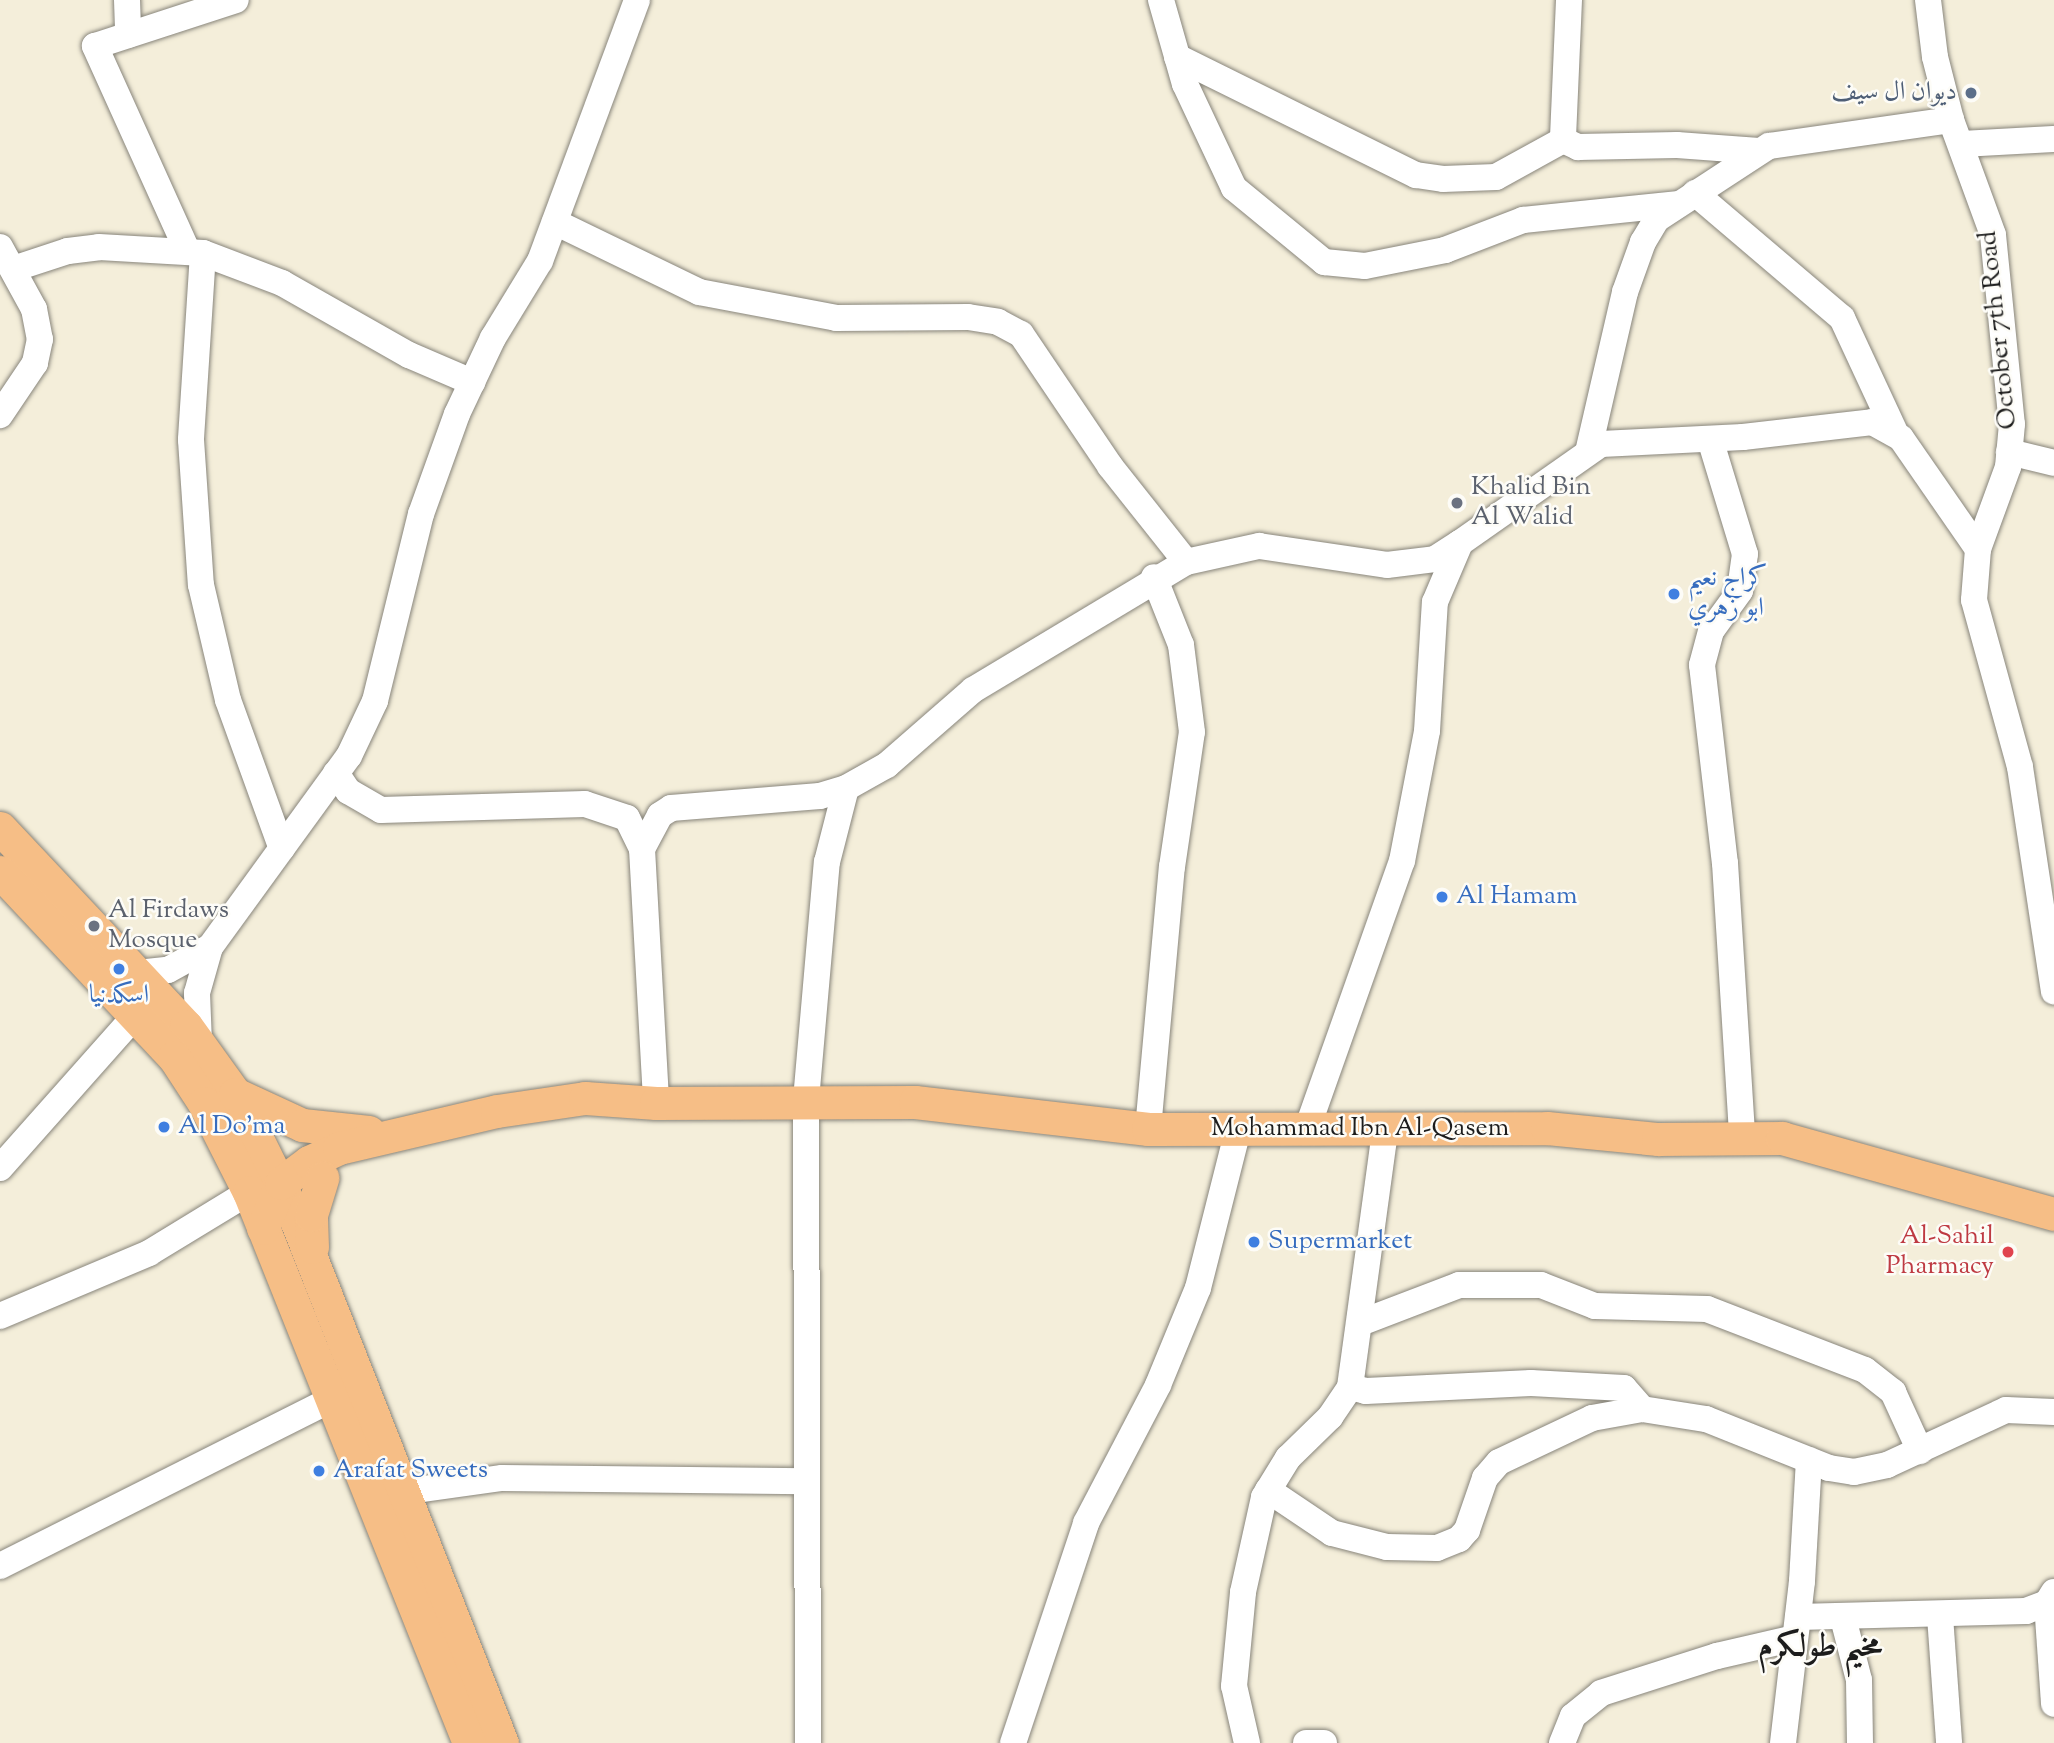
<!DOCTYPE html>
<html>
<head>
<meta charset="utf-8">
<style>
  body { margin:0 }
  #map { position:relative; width:2054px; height:1743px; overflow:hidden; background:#f4eeda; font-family:"Sorts Mill Goudy",Amiri,serif }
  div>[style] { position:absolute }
  .roads { filter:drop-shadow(0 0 2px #88857b) drop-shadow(0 0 2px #88857b) }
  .minor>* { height:26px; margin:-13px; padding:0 13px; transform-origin:13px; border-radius:13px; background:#fff }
  .major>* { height:33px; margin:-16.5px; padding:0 16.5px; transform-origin:16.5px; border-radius:16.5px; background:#f6be86 }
  .dots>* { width:19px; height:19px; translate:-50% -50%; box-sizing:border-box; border:4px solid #fdfcf7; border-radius:50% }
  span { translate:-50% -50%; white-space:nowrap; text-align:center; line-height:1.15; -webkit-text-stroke:5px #fdfcf7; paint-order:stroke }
  .service-label { font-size:26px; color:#4e5e75 }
  .right { translate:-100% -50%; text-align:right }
  .street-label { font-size:26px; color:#1c1c1c }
  .worship-label { font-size:26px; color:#5b616d }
  .left { translate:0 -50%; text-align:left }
  .shop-label { font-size:26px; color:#366cbe }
  .health-label { font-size:26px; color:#be3a42 }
  .district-label { font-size:33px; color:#1c1c1c; font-weight:700 }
</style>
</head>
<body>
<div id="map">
  <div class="roads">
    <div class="minor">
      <div style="left:127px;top:0;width:35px;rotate:88deg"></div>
      <div style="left:1161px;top:0;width:87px;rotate:74.1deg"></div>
      <div style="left:1185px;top:84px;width:115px;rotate:64.8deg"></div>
      <div style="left:1234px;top:188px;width:117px;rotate:39.4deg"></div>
      <div style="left:1324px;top:262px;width:41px;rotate:5.6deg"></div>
      <div style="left:1365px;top:266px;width:82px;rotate:-11.3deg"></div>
      <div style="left:1445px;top:250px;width:84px;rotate:-21deg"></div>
      <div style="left:1523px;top:220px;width:157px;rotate:-5.9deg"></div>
      <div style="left:1569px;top:0;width:140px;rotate:92.5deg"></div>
      <div style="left:1563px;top:140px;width:17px;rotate:25deg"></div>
      <div style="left:1578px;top:147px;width:99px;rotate:-1.2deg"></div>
      <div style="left:1677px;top:145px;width:82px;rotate:4.2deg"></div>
      <div style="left:1928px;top:0;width:57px;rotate:83deg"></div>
      <div style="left:1935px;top:57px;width:65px;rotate:75.7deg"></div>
      <div style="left:1951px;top:120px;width:122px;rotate:69.9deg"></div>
      <div style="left:1993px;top:235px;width:190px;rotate:84.3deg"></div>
      <div style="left:2012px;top:424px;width:43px;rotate:95.3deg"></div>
      <div style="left:2008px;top:467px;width:87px;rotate:110.1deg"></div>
      <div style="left:1978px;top:549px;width:51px;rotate:94.5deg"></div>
      <div style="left:1974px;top:600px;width:173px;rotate:74.6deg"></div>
      <div style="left:2020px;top:767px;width:227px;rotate:81.4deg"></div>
      <div style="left:1177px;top:57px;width:267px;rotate:26.3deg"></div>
      <div style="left:1416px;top:175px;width:27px;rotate:8deg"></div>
      <div style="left:1443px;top:179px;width:53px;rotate:-2.2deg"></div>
      <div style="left:1496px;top:177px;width:77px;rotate:-28.9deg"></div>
      <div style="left:1961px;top:144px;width:93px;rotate:-3.1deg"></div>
      <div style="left:1695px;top:193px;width:193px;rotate:40.4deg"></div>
      <div style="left:1842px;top:318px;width:126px;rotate:65.1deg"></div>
      <div style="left:555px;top:222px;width:160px;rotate:25.9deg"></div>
      <div style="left:699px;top:292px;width:139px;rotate:10.7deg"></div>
      <div style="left:836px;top:318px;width:132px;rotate:-0.4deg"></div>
      <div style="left:968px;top:317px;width:30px;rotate:9deg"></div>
      <div style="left:998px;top:322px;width:26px;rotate:28deg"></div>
      <div style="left:1021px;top:334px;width:159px;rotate:56deg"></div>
      <div style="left:1110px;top:466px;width:122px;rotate:51.6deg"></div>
      <div style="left:0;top:247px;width:71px;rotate:61.3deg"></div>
      <div style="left:34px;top:309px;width:31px;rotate:79deg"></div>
      <div style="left:40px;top:339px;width:25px;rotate:102deg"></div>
      <div style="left:35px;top:363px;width:63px;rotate:123.9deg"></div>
      <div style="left:187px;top:250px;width:224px;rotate:-114.3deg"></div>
      <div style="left:95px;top:46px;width:148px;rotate:-18.1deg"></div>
      <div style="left:203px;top:253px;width:187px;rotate:93.7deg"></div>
      <div style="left:191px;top:440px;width:145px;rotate:86.1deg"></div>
      <div style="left:201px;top:585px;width:118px;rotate:76.8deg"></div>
      <div style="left:228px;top:700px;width:158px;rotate:70.1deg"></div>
      <div style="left:13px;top:269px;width:58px;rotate:-18.1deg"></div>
      <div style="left:68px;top:251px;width:31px;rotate:-7deg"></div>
      <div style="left:99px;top:247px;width:104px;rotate:3.3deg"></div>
      <div style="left:203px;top:253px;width:85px;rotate:20.8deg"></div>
      <div style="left:282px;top:283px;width:146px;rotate:29.6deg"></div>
      <div style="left:409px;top:355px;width:69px;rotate:23.2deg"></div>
      <div style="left:1710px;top:439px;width:120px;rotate:73.1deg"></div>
      <div style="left:1745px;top:554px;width:37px;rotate:98deg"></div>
      <div style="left:1740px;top:591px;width:49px;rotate:125.9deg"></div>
      <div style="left:1711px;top:631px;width:35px;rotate:105deg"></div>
      <div style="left:1702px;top:665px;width:199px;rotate:83.4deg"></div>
      <div style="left:1725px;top:863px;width:275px;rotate:86.4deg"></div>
      <div style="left:1589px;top:448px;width:160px;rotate:-77deg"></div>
      <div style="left:1625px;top:292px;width:53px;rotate:-70.2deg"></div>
      <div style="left:1643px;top:242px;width:27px;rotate:-59deg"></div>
      <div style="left:1657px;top:219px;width:134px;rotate:-33.1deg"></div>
      <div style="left:1769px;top:146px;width:184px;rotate:-8.1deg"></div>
      <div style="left:2009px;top:452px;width:46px;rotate:13.7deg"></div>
      <div style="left:336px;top:773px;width:22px;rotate:56deg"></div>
      <div style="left:348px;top:791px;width:38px;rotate:30deg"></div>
      <div style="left:381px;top:810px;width:204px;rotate:-1.7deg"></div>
      <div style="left:585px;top:804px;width:44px;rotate:18.4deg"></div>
      <div style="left:627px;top:818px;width:34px;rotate:64deg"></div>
      <div style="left:642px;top:849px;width:254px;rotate:86.8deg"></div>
      <div style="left:642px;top:849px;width:38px;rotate:-62deg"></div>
      <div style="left:660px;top:815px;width:13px;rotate:-32deg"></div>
      <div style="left:671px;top:808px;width:149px;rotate:-4.6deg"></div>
      <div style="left:820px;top:796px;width:27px;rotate:-17deg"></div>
      <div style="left:846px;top:788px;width:47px;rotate:-29.3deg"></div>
      <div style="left:887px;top:765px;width:114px;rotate:-41.1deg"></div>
      <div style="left:973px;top:690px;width:249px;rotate:-31deg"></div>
      <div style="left:1186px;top:562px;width:75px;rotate:-12.4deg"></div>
      <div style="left:1259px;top:546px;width:129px;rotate:8.4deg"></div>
      <div style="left:1387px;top:565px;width:48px;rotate:-7.1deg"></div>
      <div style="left:1435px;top:559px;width:30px;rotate:-33deg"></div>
      <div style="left:137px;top:973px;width:31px;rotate:-6deg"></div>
      <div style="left:168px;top:970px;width:48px;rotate:-28.7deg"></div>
      <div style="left:199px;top:1043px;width:50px;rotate:-92.3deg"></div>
      <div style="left:197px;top:993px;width:48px;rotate:-74.2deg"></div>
      <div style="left:210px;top:947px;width:236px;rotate:-54deg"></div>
      <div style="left:349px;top:756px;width:61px;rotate:-64.7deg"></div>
      <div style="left:375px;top:701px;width:193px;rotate:-76.2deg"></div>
      <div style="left:421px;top:514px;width:106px;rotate:-70.2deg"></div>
      <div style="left:457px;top:414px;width:84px;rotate:-64.7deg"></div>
      <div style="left:493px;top:338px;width:90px;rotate:-58.6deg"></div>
      <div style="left:540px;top:261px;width:278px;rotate:-69.6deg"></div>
      <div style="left:1148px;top:1129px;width:263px;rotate:-84.8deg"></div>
      <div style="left:1172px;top:867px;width:136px;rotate:-81.6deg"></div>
      <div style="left:1192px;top:732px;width:88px;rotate:-97.2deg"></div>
      <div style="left:1181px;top:645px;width:73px;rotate:-111.7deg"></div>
      <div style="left:1307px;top:1129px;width:284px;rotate:-70.5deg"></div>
      <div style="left:1402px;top:861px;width:132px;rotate:-79.1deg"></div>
      <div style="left:1427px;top:731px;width:129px;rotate:-86.5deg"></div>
      <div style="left:1435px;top:602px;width:64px;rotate:-67deg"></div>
      <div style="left:1460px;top:543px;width:172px;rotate:-35.1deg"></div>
      <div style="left:1601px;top:444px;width:142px;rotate:-2.8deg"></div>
      <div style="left:1743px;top:437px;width:130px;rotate:-6.6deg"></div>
      <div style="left:1872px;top:422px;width:33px;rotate:29deg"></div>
      <div style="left:1901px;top:438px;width:135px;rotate:55.3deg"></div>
      <div style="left:0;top:1168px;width:203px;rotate:-48.4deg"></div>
      <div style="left:0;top:1316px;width:162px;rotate:-22.9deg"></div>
      <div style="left:149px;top:1253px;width:117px;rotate:-31.4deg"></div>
      <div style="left:1360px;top:1323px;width:106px;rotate:-21deg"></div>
      <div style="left:1459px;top:1285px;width:82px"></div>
      <div style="left:1541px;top:1285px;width:58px;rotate:21.3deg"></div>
      <div style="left:1595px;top:1306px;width:112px;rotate:1.5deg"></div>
      <div style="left:1707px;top:1309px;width:169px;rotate:21.1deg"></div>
      <div style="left:1865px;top:1370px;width:36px;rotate:38deg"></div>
      <div style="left:1893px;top:1392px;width:65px;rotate:65.4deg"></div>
      <div style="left:1350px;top:1387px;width:16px;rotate:14deg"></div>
      <div style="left:1366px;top:1391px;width:165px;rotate:-2.8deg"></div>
      <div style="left:1531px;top:1383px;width:93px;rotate:3.1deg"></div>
      <div style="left:1624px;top:1388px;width:28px;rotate:49deg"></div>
      <div style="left:1268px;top:1490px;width:77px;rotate:33.9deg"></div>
      <div style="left:1332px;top:1533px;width:57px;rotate:14.3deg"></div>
      <div style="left:1387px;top:1547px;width:50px;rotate:1.1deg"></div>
      <div style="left:1437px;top:1548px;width:24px;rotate:-22deg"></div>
      <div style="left:1459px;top:1539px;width:12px;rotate:-48deg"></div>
      <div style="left:1467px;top:1530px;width:55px;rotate:-70.9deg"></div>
      <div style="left:1485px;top:1478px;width:21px;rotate:-49deg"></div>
      <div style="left:1499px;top:1462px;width:103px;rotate:-25.3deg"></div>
      <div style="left:1592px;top:1418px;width:51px;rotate:-10.2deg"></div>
      <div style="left:1642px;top:1409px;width:65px;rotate:8.9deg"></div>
      <div style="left:1706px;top:1419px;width:132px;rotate:21.7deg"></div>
      <div style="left:1829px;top:1468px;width:25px;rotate:9deg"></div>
      <div style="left:1854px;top:1472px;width:34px;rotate:-12deg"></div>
      <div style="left:1887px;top:1465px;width:131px;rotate:-24.8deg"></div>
      <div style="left:2006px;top:1410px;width:48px;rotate:2.4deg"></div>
      <div style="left:402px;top:1492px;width:101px;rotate:-8deg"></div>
      <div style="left:502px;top:1478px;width:305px;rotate:0.6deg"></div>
      <div style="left:0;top:1566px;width:372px;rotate:-26.7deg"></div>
      <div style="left:2047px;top:1603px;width:101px;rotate:86deg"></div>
      <div style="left:1940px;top:1616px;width:127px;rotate:85.9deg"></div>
      <div style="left:1798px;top:1617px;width:228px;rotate:-1.5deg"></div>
      <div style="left:2026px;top:1611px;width:22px;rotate:-21deg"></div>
      <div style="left:2047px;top:1603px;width:13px;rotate:-58deg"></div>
      <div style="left:1843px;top:1618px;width:64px;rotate:75.5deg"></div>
      <div style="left:1859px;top:1680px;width:63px;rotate:89.1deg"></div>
      <div style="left:808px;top:1743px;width:643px;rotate:-90.18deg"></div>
      <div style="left:806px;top:1100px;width:239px;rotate:-85deg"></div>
      <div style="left:827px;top:862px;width:76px;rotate:-75.6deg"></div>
      <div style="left:1013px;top:1743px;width:232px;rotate:-71.6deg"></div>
      <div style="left:1086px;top:1523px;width:156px;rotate:-62.4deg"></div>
      <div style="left:1158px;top:1385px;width:105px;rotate:-67.6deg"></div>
      <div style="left:1198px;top:1288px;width:163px;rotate:-75.8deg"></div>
      <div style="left:1247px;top:1743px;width:58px;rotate:-102.8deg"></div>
      <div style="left:1234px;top:1686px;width:94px;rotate:-84.5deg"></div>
      <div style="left:1243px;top:1592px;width:97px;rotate:-77.5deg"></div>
      <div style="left:1264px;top:1497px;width:46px;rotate:-58.4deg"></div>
      <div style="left:1288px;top:1458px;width:59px;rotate:-44.3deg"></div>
      <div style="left:1330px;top:1417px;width:36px;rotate:-56deg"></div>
      <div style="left:1350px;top:1387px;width:258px;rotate:-82.2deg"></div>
      <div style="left:1306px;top:1743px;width:18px"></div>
      <div style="left:1562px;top:1743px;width:29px;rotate:-68deg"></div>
      <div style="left:1573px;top:1716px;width:36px;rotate:-39deg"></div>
      <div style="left:1601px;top:1693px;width:122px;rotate:-17.7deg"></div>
      <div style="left:1717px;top:1656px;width:80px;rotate:-13deg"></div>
      <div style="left:1783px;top:1743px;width:163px;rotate:-83.3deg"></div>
      <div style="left:1802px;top:1581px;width:121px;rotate:-86.7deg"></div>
    </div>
    <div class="major">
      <div style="left:0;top:828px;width:272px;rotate:46.8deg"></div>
      <div style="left:186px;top:1026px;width:84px;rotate:54.2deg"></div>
      <div style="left:235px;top:1094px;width:131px;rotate:63.8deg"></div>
      <div style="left:293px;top:1212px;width:571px;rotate:68.52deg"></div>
      <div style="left:0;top:872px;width:254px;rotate:46.8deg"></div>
      <div style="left:174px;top:1057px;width:55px;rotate:56.9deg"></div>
      <div style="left:204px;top:1103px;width:100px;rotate:63.2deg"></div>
      <div style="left:249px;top:1192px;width:593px;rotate:68.23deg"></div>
      <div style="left:235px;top:1094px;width:74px;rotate:24.8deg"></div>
      <div style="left:302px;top:1125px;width:67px;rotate:6deg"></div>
      <div style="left:263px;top:1228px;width:48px;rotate:-68.2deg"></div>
      <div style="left:281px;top:1183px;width:35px;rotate:-37deg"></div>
      <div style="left:309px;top:1162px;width:33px;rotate:-25deg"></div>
      <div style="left:339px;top:1148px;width:162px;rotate:-13.2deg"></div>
      <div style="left:497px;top:1111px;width:89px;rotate:-8.4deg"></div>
      <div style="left:585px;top:1098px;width:71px;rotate:4deg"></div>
      <div style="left:656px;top:1103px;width:259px;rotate:-0.2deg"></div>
      <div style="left:915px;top:1102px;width:235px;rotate:6.6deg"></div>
      <div style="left:1148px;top:1129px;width:399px;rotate:-0.1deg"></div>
      <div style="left:1547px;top:1128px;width:112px;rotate:5.7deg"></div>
      <div style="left:1658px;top:1139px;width:124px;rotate:-0.5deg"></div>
      <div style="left:1782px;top:1138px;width:282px;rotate:15.6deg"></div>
      <div style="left:312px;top:1247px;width:32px;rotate:-92deg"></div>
      <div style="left:311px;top:1215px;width:39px;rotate:-73deg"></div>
    </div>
  </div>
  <div class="dots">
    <div style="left:1971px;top:93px;background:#5c6f8a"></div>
    <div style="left:1457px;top:503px;background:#6b7280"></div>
    <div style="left:1674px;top:594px;background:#3f7fe0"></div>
    <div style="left:1442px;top:897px;background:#3f7fe0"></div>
    <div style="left:94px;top:926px;background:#6b7280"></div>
    <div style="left:119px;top:969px;background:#3f7fe0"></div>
    <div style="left:164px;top:1127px;background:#3f7fe0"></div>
    <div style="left:1254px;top:1242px;background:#3f7fe0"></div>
    <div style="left:2008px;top:1252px;background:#e0444e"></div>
    <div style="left:319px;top:1471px;background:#3f7fe0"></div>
  </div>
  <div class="service-label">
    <span class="right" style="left:1957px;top:93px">ديوان ال سيف</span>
  </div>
  <div class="street-label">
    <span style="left:1999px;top:330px;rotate:-96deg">October 7th Road</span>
    <span style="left:1360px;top:1129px">Mohammad Ibn Al-Qasem</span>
  </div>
  <div class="worship-label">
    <span class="left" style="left:1471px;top:503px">Khalid Bin<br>Al Walid</span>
    <span class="left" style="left:108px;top:926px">Al Firdaws<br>Mosque</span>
  </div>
  <div class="shop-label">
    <span class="left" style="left:1688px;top:594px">كراج نعيم<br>ابو زهري</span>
    <span class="left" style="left:1456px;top:897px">Al Hamam</span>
    <span style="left:119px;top:996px">اسكدنيا</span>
    <span class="left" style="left:178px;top:1127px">Al Do'ma</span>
    <span class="left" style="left:1268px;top:1242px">Supermarket</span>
    <span class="left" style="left:333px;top:1471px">Arafat Sweets</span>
  </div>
  <div class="health-label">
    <span class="right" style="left:1994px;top:1252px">Al-Sahil<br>Pharmacy</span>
  </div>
  <div class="district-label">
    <span style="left:1820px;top:1649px">مخيم طولكرم</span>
  </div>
</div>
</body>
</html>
